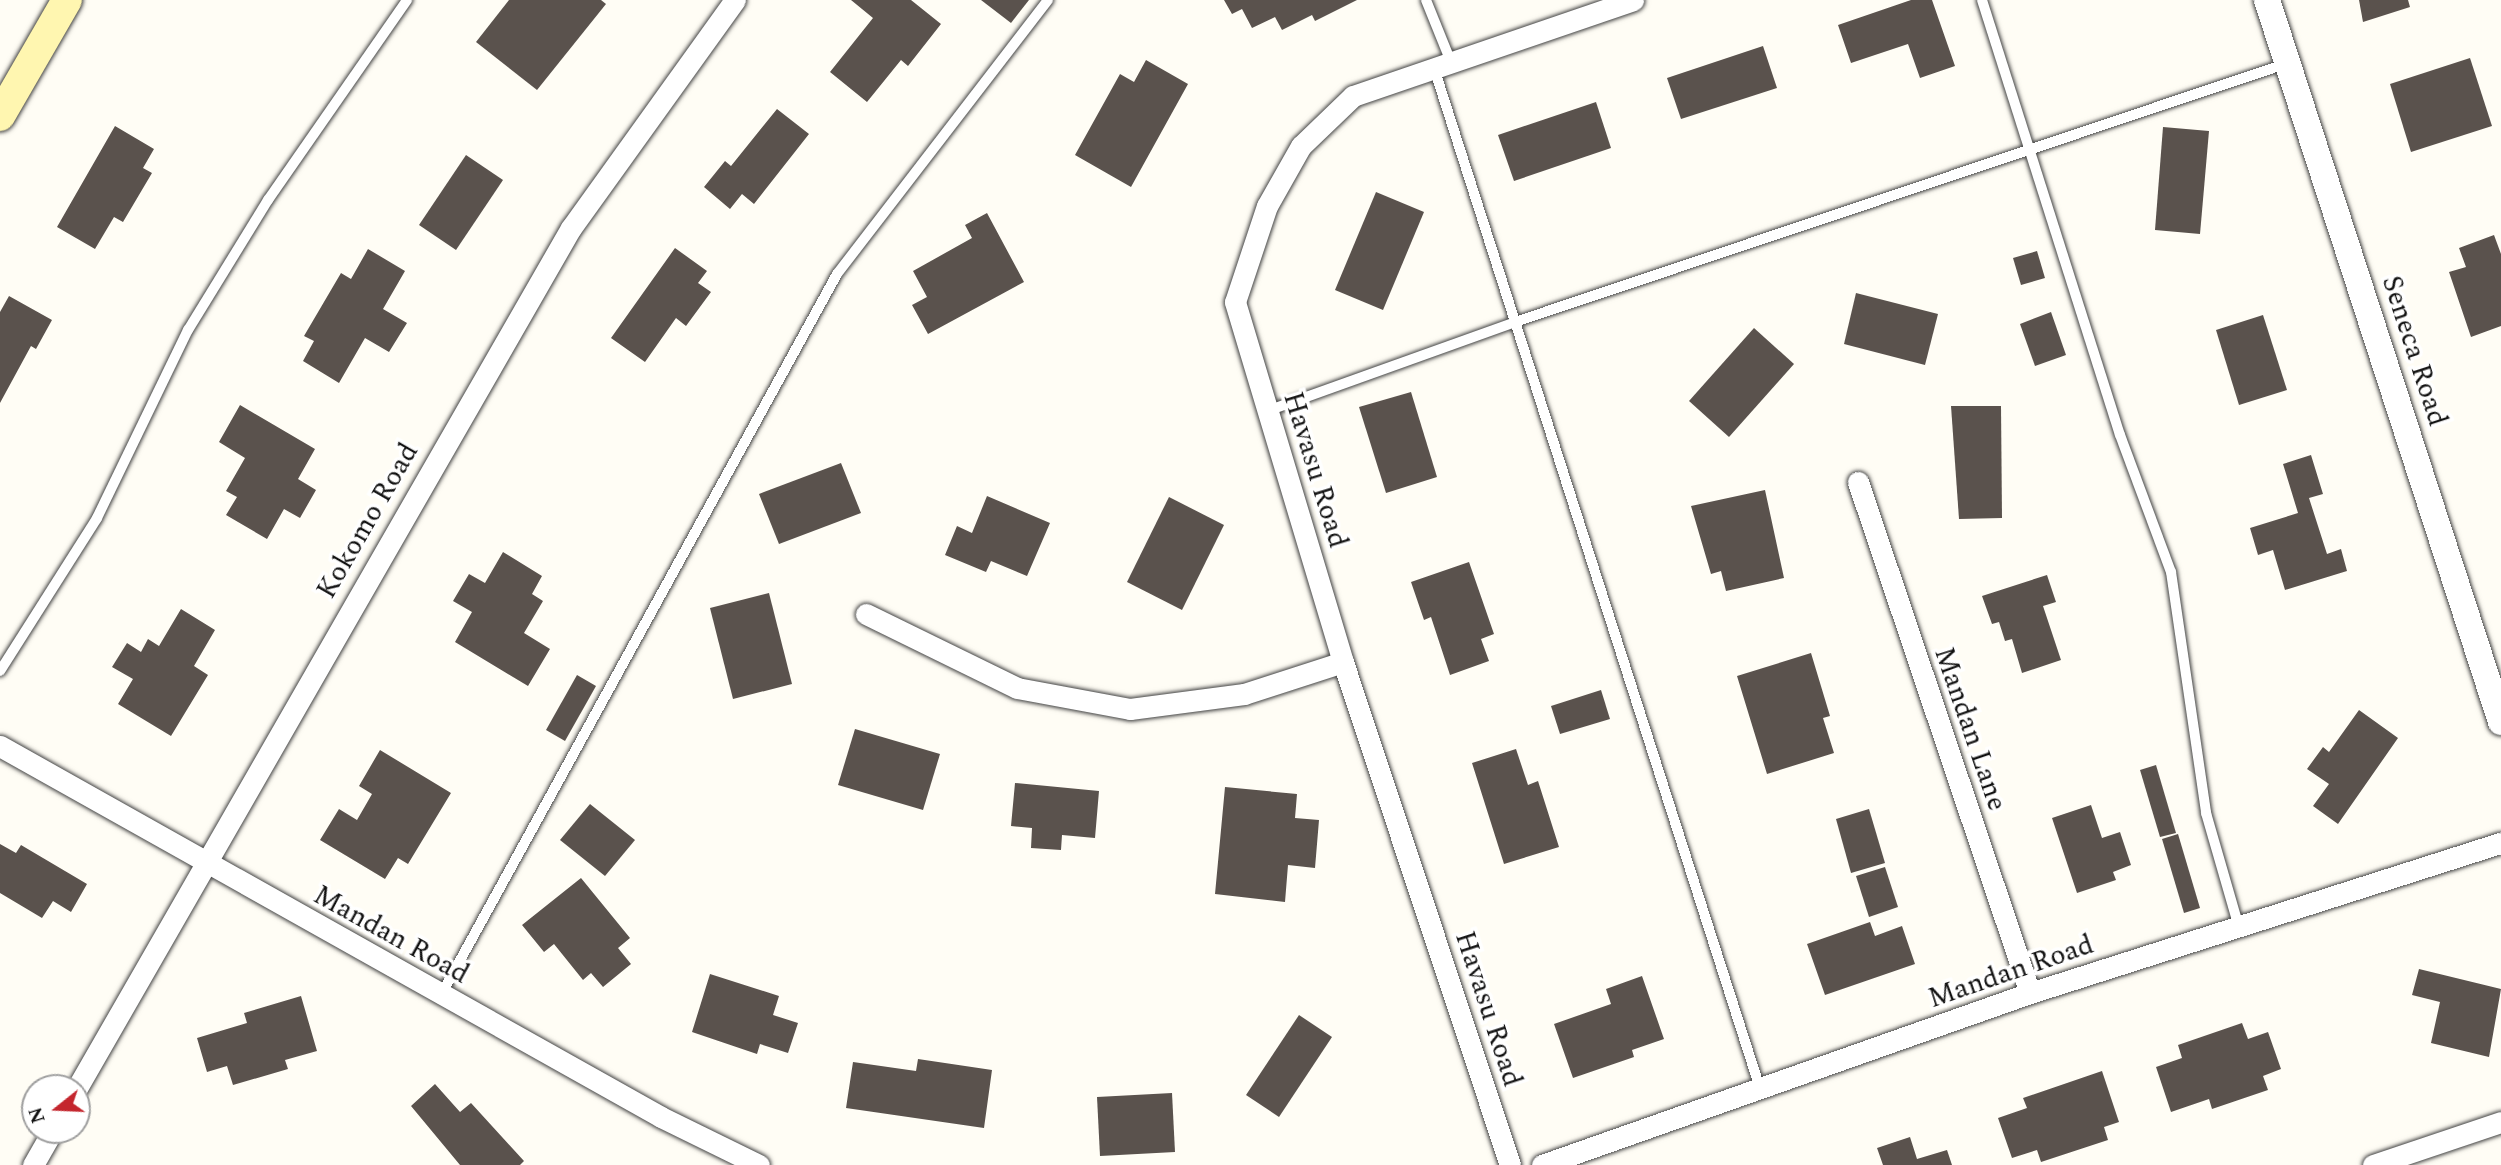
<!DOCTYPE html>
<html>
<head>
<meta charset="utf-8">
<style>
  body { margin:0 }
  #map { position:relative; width:2501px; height:1165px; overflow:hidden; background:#fffdf5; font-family:Spectral,serif }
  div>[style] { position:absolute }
  .building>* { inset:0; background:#5a524d }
  .roads { filter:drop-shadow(0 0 2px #444) drop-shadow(0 0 2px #444) }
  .service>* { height:10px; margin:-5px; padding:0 5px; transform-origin:5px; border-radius:5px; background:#fff }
  .minor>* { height:21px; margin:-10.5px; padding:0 10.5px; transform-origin:10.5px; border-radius:10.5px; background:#fff }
  .tertiary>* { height:26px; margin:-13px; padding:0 13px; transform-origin:13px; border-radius:13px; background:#fff }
  .secondary>* { height:30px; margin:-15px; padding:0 15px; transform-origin:15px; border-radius:15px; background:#fff6b0 }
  span { translate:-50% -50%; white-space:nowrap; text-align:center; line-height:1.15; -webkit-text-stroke:7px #fff; paint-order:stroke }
  .street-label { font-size:28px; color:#111 }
  .north { position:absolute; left:21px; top:1074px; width:70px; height:70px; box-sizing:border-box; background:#fff; border:2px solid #a0a0a0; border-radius:50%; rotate:252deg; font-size:19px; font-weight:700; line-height:28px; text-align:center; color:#111 }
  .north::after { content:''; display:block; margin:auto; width:24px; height:32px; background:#c4262e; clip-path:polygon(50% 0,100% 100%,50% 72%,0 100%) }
</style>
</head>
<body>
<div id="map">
  <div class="building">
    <div style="clip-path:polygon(509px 0,601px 0,606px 4px,537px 90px,476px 42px)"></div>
    <div style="clip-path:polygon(851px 0,911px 0,941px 24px,908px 66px,901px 60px,867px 102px,830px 72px,873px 18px)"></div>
    <div style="clip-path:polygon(981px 0,1029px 0,1011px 23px)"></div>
    <div style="clip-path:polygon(1224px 0,1357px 0,1315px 21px,1312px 15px,1282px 30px,1275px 17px,1252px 28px,1242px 9px,1232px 14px)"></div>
    <div style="clip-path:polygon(1911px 0,1932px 0,1955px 66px,1920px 78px,1908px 44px,1851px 63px,1838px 25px)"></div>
    <div style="clip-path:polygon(2359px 0,2408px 0,2410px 7px,2363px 22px)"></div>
    <div style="clip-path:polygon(1763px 46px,1777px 88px,1681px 119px,1667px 78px)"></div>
    <div style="clip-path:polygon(2470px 58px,2492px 126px,2411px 152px,2390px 84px)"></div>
    <div style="clip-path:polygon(1146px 60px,1188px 84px,1131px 187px,1075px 155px,1120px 74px,1134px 82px)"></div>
    <div style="clip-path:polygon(1596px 102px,1611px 148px,1514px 181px,1498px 135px)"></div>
    <div style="clip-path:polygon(777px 109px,809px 134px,754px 204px,742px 194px,730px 209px,704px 187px,725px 161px,731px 166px)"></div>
    <div style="clip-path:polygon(115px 126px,154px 149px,143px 168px,152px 173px,123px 222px,114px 217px,95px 249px,57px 227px)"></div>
    <div style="clip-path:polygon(2163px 127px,2209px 131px,2200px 234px,2155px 230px)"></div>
    <div style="clip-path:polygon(466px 155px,503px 180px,456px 250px,419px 225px)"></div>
    <div style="clip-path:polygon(1376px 192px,1424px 212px,1383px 310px,1335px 290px)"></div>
    <div style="clip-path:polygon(987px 213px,1024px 282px,928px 334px,912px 305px,927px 297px,913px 271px,972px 238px,965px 225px)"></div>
    <div style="clip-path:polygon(2494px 235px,2501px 254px,2501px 326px,2471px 337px,2449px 272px,2466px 267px,2459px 248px)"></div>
    <div style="clip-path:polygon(675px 248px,707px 271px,698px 283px,711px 292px,686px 326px,676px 318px,645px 362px,611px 338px)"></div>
    <div style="clip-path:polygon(368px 249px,405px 271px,383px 309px,407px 323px,389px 352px,365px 338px,339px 383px,303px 361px,314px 341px,304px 336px,341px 273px,351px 279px)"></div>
    <div style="clip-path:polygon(2037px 251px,2045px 278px,2021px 285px,2013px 258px)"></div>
    <div style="clip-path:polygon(1856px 293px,1938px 314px,1925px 365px,1844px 344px)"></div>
    <div style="clip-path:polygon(9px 296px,52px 320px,36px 349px,31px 346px,0 403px,0 312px)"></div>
    <div style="clip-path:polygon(2051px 312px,2066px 355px,2035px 366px,2020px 324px)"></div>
    <div style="clip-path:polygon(2263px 315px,2287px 390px,2239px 405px,2216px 330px)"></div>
    <div style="clip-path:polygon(1754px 328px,1794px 364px,1729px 437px,1689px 401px)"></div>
    <div style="clip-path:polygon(1411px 392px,1437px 477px,1386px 493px,1359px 407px)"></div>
    <div style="clip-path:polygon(240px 405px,315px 449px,298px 479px,316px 490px,300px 518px,284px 509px,267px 539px,226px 515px,237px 497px,226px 491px,245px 458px,219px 442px)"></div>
    <div style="clip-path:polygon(1951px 406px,2001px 406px,2002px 518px,1959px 519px)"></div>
    <div style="clip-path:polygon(2311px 455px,2323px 494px,2309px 498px,2327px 554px,2341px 549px,2347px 571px,2285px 590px,2273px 550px,2258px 555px,2250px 528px,2298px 513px,2283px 464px)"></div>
    <div style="clip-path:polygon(841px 463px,861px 513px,779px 544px,759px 494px)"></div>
    <div style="clip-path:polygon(1765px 490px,1784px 578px,1726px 591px,1721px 571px,1711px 574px,1691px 506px)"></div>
    <div style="clip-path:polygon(987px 496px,1050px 523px,1027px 576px,991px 561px,986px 572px,945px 555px,957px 526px,972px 533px)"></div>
    <div style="clip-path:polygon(1169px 497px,1224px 525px,1182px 610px,1127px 582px)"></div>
    <div style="clip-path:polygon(503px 552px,542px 576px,532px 594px,543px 601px,524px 633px,550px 649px,528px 686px,455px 642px,472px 612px,453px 601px,469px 574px,485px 583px)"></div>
    <div style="clip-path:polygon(1469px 562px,1494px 634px,1481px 639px,1489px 661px,1450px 675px,1431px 617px,1424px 620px,1411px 582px)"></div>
    <div style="clip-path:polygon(2047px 575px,2056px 602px,2043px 606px,2061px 660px,2022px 673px,2012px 639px,2005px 641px,1999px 622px,1992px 624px,1982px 596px)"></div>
    <div style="clip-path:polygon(769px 593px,792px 684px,733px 699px,710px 608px)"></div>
    <div style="clip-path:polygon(181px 609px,215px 630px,194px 666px,208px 675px,171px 736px,118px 704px,133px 679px,112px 667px,127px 643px,141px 652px,148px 639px,159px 646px)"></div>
    <div style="clip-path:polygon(1811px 653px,1830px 716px,1823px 718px,1834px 753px,1767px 774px,1737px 676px)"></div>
    <div style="clip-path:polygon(577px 675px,596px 686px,565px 741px,546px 730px)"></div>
    <div style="clip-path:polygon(1601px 690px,1610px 719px,1560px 734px,1551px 706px)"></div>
    <div style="clip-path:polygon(2359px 710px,2398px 738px,2338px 824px,2313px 806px,2329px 784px,2307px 769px,2323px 747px,2329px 752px)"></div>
    <div style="clip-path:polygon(855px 729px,940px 754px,923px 810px,838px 785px)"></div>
    <div style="clip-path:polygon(1516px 749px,1528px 785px,1538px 781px,1559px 847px,1504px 864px,1472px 763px)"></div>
    <div style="clip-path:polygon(380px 750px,451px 793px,408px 864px,398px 858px,385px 879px,320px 840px,339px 809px,357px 820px,372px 794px,359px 786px)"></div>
    <div style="clip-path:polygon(2156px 765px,2176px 833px,2160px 837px,2140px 770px)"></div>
    <div style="clip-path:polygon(1015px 783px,1099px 791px,1095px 838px,1062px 835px,1061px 850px,1031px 848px,1032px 828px,1011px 826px)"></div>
    <div style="clip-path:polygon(1225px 787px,1297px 794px,1295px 818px,1319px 820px,1315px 868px,1288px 865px,1285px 902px,1215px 894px)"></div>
    <div style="clip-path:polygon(590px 804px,635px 840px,605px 876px,560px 840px)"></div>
    <div style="clip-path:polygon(2091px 805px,2102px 838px,2120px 832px,2131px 865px,2113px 872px,2116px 880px,2077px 893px,2052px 818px)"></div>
    <div style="clip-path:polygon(1869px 809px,1885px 863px,1851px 873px,1836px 819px)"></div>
    <div style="clip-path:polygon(2178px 834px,2200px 908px,2184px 913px,2162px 839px)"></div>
    <div style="clip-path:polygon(0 844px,16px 853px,21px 845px,87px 884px,71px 912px,53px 901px,42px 918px,0 893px)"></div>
    <div style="clip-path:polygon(1885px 867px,1898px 907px,1869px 917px,1856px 876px)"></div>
    <div style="clip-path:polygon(581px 878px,630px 938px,618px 948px,631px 964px,603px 987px,591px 973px,583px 980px,554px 944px,544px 952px,522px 925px)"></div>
    <div style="clip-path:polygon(1870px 922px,1875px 936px,1902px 926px,1915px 964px,1825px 995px,1807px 944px)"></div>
    <div style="clip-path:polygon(2419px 969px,2501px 989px,2489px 1057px,2431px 1043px,2440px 1002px,2412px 995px)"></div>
    <div style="clip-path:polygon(710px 974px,779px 996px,773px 1015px,798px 1023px,788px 1053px,760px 1044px,757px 1054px,692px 1032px)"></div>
    <div style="clip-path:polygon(1642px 976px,1664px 1039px,1632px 1050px,1634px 1057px,1573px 1078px,1554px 1024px,1611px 1004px,1606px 989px)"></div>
    <div style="clip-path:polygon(301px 996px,317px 1051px,285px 1060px,288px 1069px,233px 1085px,227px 1066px,207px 1072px,197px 1038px,247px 1023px,244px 1013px)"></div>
    <div style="clip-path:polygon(1299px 1015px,1332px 1037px,1279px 1117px,1246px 1095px)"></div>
    <div style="clip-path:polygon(2242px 1023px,2248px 1039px,2268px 1032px,2281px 1069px,2263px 1076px,2268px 1090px,2212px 1109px,2209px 1099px,2171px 1112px,2156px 1067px,2182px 1058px,2178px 1045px)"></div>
    <div style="clip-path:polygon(918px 1059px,992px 1070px,984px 1128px,846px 1108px,853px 1062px,916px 1071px)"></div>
    <div style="clip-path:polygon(2102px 1071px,2119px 1122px,2104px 1127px,2108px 1140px,2041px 1162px,2037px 1150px,2012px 1158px,1998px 1118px,2027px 1108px,2023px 1098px)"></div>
    <div style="clip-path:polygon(435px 1084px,460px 1112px,471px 1103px,524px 1161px,520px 1165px,460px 1165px,411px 1106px)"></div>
    <div style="clip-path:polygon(1172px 1093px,1175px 1152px,1100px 1156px,1097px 1097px)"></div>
    <div style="clip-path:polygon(1910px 1137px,1917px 1159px,1947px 1150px,1952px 1165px,1883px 1165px,1877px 1148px)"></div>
  </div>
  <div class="roads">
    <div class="service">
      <div style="left:1426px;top:0;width:67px;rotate:68deg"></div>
      <div style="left:1982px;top:0;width:456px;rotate:72.4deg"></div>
      <div style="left:2120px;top:435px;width:146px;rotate:69.6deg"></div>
      <div style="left:2171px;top:572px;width:244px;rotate:81.7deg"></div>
      <div style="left:2206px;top:813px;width:119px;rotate:73.9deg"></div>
      <div style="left:1434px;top:68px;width:1071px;rotate:72.28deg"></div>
      <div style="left:1267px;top:411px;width:263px;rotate:-19.7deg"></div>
      <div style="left:1515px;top:322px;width:815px;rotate:-18.52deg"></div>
      <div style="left:0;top:671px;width:181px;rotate:-57.6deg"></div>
      <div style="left:97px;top:518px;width:209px;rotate:-64.2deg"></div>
      <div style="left:188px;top:330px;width:153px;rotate:-58.4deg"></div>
      <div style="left:268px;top:200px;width:244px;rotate:-55.2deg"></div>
      <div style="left:441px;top:995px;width:823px;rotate:-61.22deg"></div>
      <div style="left:837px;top:274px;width:346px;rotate:-52.4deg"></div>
    </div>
    <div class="minor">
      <div style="left:1858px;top:482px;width:539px;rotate:71.4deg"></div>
      <div style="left:866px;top:614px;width:168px;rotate:26.1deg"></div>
      <div style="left:1017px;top:688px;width:115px;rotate:10.5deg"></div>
      <div style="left:1130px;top:709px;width:115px;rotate:-7.5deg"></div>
      <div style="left:1244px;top:694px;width:104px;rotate:-17.9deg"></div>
      <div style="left:0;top:746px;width:758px;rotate:29.3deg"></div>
      <div style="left:661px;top:1117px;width:109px;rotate:26.1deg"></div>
      <div style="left:77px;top:1088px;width:992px;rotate:-60.13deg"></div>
      <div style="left:571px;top:228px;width:281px;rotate:-54.3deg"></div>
      <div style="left:33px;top:1165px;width:40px;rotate:-60.3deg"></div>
      <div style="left:1510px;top:1165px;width:530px;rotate:-108.37deg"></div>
      <div style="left:1343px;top:662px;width:376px;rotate:-106.7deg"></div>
      <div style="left:1235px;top:302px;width:101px;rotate:-71.6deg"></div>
      <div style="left:1267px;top:206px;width:69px;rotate:-60.5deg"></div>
      <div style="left:1301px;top:146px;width:72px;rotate:-43.9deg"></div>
      <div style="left:1353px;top:96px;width:296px;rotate:-18.9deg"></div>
      <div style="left:1542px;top:1165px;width:517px;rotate:-19.42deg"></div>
      <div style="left:2030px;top:993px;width:494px;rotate:-17.7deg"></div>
      <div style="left:2373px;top:1165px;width:135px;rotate:-18.6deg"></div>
    </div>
    <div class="tertiary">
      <div style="left:2267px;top:0;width:759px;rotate:72.04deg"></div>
    </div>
    <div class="secondary">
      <div style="left:0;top:116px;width:134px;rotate:-60deg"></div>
    </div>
  </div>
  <div class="street-label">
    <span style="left:2414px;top:351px;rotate:72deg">Seneca Road</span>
    <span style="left:1315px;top:470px;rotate:73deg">Havasu Road</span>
    <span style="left:368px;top:521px;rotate:-60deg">Kokomo Road</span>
    <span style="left:1970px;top:729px;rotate:71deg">Mandan Lane</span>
    <span style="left:391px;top:935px;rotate:29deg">Mandan Road</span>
    <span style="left:2011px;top:972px;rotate:-19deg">Mandan Road</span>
    <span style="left:1488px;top:1009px;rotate:72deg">Havasu Road</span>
  </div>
  <div class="north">N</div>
</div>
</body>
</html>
